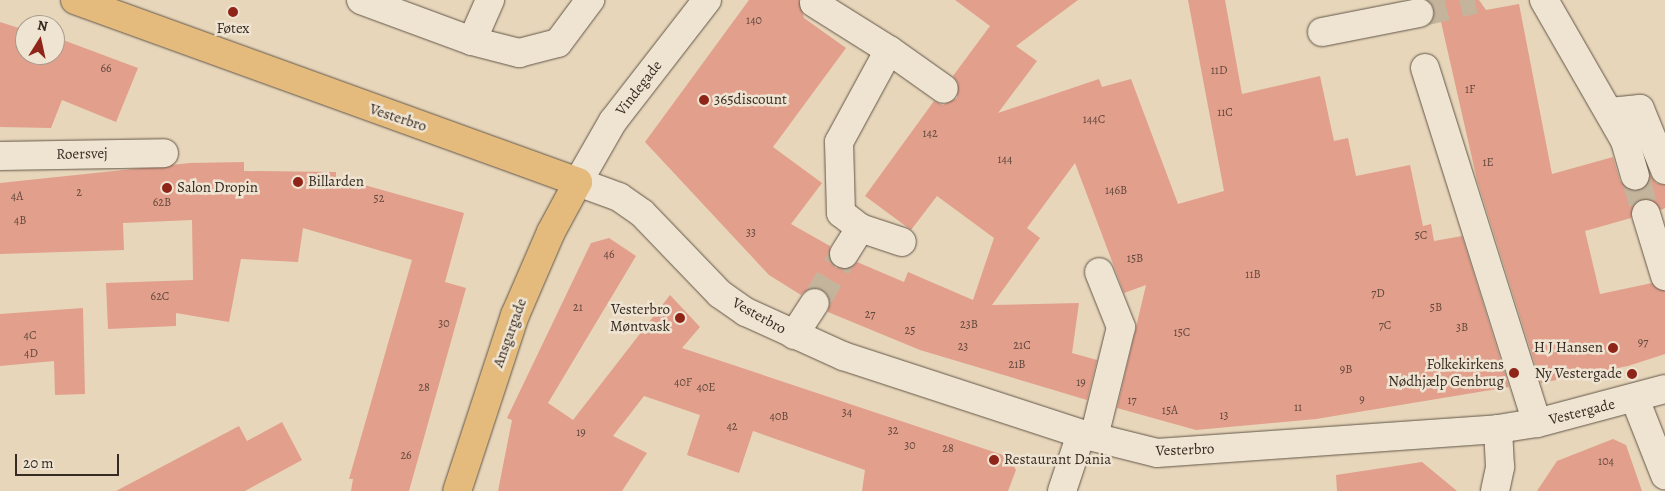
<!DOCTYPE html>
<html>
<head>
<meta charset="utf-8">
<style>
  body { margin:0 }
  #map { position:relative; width:1665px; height:491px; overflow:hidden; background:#e7d6ba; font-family:Alegreya,serif }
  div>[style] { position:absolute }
  .building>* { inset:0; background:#e29f8c }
  .minor-tunnel>* { height:28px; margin-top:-14px; transform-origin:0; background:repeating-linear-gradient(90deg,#c4b49c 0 28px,transparent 0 42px) }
  .roads { filter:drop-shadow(0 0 1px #625648) drop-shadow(0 0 1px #625648) }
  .minor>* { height:28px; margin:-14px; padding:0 14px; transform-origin:14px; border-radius:14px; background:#efe4d2 }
  .major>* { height:28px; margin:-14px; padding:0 14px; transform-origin:14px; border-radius:14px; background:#e4bb7d }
  .dots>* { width:14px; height:14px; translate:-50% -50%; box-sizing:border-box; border:2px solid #efe4d2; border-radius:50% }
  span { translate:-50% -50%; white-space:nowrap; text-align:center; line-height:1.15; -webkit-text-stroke:5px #efe4d2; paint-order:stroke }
  .number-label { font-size:12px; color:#61483c }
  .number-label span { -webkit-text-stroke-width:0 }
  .poi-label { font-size:15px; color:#362b22 }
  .left { translate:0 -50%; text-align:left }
  .right { translate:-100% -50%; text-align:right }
  .street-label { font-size:15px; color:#362b22 }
  .north { position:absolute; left:15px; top:15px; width:50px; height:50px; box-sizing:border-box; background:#efe4d2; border:1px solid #a59a8c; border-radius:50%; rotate:10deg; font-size:14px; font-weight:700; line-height:20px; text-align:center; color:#362b22 }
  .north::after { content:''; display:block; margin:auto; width:18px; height:22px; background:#8f2418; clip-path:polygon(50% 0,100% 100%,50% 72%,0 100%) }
  .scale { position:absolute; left:15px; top:454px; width:104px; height:22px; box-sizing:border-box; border:2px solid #362b22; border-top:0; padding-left:6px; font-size:15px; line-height:18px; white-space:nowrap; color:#362b22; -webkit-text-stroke:4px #efe4d2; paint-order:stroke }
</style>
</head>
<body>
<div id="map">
  <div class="building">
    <div style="clip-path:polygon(749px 0,799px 0,804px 18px,846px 48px,773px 147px,822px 183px,791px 224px,830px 246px,830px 261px,836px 268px,851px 268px,857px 262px,904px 282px,908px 272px,973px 300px,994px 238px,937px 196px,911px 230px,865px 196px,934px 101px,943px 105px,957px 98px,958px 83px,953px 76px,990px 26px,955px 0,1078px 0,1016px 46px,1037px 61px,998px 113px,1099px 79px,1102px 87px,1131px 79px,1178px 204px,1224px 191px,1188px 0,1225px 0,1242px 94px,1320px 76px,1334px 141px,1348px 138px,1356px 176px,1410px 165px,1423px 226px,1431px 224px,1434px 241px,1462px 236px,1509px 387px,1316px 419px,1196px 430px,1117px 408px,1146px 285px,1124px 293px,1075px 163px,1027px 228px,1040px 238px,992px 305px,1079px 303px,1072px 353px,1097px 360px,1087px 400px,920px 350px,828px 312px,829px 296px,823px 290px,808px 289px,801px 295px,769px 275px,645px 142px)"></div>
    <div style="clip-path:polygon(1436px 0,1479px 0,1486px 10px,1519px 4px,1552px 174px,1613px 157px,1620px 181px,1631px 191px,1646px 187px,1650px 175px,1656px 183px,1665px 185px,1665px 208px,1661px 210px,1650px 199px,1642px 199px,1634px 204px,1631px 218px,1585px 231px,1600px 294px,1652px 283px,1665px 291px,1665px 354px,1628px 366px,1541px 383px,1477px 180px)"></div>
    <div style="clip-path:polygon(0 22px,25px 30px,25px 55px,55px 55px,55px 37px,138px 68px,116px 122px,62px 100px,51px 128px,0 127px)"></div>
    <div style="clip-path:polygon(244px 162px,244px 171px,336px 172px,336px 177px,464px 213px,445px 282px,466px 288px,409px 491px,351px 491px,353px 479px,349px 479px,412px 260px,303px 228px,298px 262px,241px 259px,229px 322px,176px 313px,176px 326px,108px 329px,106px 283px,193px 280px,192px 220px,123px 223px,124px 250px,0 254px,0 183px,190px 163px)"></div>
    <div style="clip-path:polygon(609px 238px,636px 256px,548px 403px,573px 420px,670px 295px,700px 327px,682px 348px,1009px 457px,1016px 470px,1008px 491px,862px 491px,865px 470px,753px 431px,739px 473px,687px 455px,700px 415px,644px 396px,613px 436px,647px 453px,622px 491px,498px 491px,512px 420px,507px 418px,591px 243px)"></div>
    <div style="clip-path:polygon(83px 308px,85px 394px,55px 395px,54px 361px,0 366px,0 314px)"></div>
    <div style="clip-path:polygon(282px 422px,302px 460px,245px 491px,116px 491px,239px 426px,247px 441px)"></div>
    <div style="clip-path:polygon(1613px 439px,1626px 445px,1642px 491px,1537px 491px,1557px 461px)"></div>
    <div style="clip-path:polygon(1422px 462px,1457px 491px,1337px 491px,1336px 475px)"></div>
  </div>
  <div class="minor-tunnel">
    <div style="left:1419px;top:13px;width:57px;rotate:-13.3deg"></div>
    <div style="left:1635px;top:176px;width:40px;rotate:74deg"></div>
    <div style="left:815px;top:303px;width:57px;rotate:-59.4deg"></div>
  </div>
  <div class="roads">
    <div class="minor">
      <div style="left:361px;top:0;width:118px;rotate:20.3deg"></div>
      <div style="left:472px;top:41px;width:49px;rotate:14.3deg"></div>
      <div style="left:519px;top:53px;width:40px;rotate:-14.4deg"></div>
      <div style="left:558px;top:43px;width:54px;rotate:-53.3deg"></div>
      <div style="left:707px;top:0;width:153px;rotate:127.8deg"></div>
      <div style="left:613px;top:121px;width:70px;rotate:119.8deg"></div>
      <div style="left:578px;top:182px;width:44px;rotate:20.1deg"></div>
      <div style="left:619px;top:197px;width:28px;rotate:35deg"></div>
      <div style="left:642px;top:213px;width:112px;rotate:46.1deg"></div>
      <div style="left:720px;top:294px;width:32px;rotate:35deg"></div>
      <div style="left:746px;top:312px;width:107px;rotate:24.4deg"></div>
      <div style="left:843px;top:356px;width:250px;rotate:18.1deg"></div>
      <div style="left:1081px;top:434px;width:78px;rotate:14deg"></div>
      <div style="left:1157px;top:453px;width:342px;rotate:-4deg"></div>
      <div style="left:1498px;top:429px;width:39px;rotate:-9deg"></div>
      <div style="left:1537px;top:423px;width:132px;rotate:-14.9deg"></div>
      <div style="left:1544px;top:0;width:163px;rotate:60.1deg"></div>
      <div style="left:1625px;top:141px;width:36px;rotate:74deg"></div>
      <div style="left:814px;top:3px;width:89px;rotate:32.1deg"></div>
      <div style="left:889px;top:50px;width:105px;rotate:118.5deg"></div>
      <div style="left:839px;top:142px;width:71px;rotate:88.4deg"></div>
      <div style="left:841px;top:213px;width:24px;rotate:38deg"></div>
      <div style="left:860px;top:228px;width:44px;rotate:18.4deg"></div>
      <div style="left:1322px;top:32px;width:99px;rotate:-11.1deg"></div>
      <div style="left:472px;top:41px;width:45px;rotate:-66.3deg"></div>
      <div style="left:889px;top:50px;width:67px;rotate:35.3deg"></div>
      <div style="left:1425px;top:68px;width:372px;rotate:72.5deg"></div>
      <div style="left:1610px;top:112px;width:30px;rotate:-6deg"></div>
      <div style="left:1640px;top:109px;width:66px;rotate:67.7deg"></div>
      <div style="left:0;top:156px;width:164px;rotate:-1deg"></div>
      <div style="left:1646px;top:214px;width:65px;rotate:73deg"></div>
      <div style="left:844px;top:254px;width:31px;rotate:-58deg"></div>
      <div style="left:794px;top:335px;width:38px;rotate:-57deg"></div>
      <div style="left:1635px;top:399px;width:82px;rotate:68.5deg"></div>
      <div style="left:1094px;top:437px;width:113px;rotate:-76.2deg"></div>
      <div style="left:1121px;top:327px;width:59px;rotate:-111.8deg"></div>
      <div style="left:1062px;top:491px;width:60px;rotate:-71.6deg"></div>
      <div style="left:1495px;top:491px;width:25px;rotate:-78deg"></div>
      <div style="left:1500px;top:467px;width:38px;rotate:-93deg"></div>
    </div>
    <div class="major">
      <div style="left:75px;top:0;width:535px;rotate:19.89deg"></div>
      <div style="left:578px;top:182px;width:57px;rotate:118.4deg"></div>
      <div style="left:551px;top:232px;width:90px;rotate:113.4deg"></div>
      <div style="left:515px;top:315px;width:185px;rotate:108.2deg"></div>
    </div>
  </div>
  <div class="dots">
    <div style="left:233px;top:12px;background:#8f2418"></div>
    <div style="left:704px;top:100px;background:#8f2418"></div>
    <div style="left:298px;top:182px;background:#8f2418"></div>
    <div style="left:167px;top:188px;background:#8f2418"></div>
    <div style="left:680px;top:318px;background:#8f2418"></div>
    <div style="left:1613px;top:348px;background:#8f2418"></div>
    <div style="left:1514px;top:373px;background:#8f2418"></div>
    <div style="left:1632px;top:374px;background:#8f2418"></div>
    <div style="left:994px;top:460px;background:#8f2418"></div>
  </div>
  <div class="number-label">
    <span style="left:754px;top:21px">140</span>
    <span style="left:106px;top:69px">66</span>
    <span style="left:1219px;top:71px">11D</span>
    <span style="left:1470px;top:90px">1F</span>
    <span style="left:1225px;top:113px">11C</span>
    <span style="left:1094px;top:120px">144C</span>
    <span style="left:930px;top:134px">142</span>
    <span style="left:1005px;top:160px">144</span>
    <span style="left:1488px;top:163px">1E</span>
    <span style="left:1116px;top:191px">146B</span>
    <span style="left:79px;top:193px">2</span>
    <span style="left:17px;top:197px">4A</span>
    <span style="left:379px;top:199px">52</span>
    <span style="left:162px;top:203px">62B</span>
    <span style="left:20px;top:221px">4B</span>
    <span style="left:751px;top:233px">33</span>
    <span style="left:1421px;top:236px">5C</span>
    <span style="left:609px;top:255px">46</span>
    <span style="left:1135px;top:259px">15B</span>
    <span style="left:1253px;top:275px">11B</span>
    <span style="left:1378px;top:294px">7D</span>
    <span style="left:160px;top:297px">62C</span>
    <span style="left:578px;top:308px">21</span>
    <span style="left:1436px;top:308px">5B</span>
    <span style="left:870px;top:315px">27</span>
    <span style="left:444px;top:324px">30</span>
    <span style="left:969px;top:325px">23B</span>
    <span style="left:1385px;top:326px">7C</span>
    <span style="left:1462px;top:328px">3B</span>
    <span style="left:910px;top:331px">25</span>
    <span style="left:1182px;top:333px">15C</span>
    <span style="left:30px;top:336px">4C</span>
    <span style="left:1643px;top:343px">97</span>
    <span style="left:1022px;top:346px">21C</span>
    <span style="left:963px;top:347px">23</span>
    <span style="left:31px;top:354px">4D</span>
    <span style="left:1017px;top:365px">21B</span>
    <span style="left:1346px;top:370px">9B</span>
    <span style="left:683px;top:383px">40F</span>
    <span style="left:1081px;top:383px">19</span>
    <span style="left:424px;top:388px">28</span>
    <span style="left:706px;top:388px">40E</span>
    <span style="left:1362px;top:400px">9</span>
    <span style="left:1132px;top:401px">17</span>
    <span style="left:1298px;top:408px">11</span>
    <span style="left:1170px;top:411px">15A</span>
    <span style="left:847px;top:413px">34</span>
    <span style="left:1224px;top:416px">13</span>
    <span style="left:779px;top:417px">40B</span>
    <span style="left:732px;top:427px">42</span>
    <span style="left:893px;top:431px">32</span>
    <span style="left:581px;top:433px">19</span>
    <span style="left:910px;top:446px">30</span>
    <span style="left:948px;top:449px">28</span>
    <span style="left:406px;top:456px">26</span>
    <span style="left:1606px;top:462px">104</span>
  </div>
  <div class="poi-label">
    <span style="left:233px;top:29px">Føtex</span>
    <span class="left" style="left:714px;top:100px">365discount</span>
    <span class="left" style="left:308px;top:182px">Billarden</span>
    <span class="left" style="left:177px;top:188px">Salon Dropin</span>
    <span class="right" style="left:670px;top:318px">Vesterbro<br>Møntvask</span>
    <span class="right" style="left:1603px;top:348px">H J Hansen</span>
    <span class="right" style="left:1504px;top:373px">Folkekirkens<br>Nødhjælp Genbrug</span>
    <span class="right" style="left:1622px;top:374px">Ny Vestergade</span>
    <span class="left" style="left:1004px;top:460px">Restaurant Dania</span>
  </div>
  <div class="street-label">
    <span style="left:639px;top:88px;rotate:-52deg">Vindegade</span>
    <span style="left:398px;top:118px;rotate:18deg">Vesterbro</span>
    <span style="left:82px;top:154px;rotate:-1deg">Roersvej</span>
    <span style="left:759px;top:316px;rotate:29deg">Vesterbro</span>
    <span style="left:510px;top:333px;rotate:-70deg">Ansgargade</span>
    <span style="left:1582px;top:412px;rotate:-14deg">Vestergade</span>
    <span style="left:1185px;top:450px;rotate:-2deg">Vesterbro</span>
  </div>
  <div class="north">N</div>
  <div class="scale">20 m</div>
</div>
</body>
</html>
